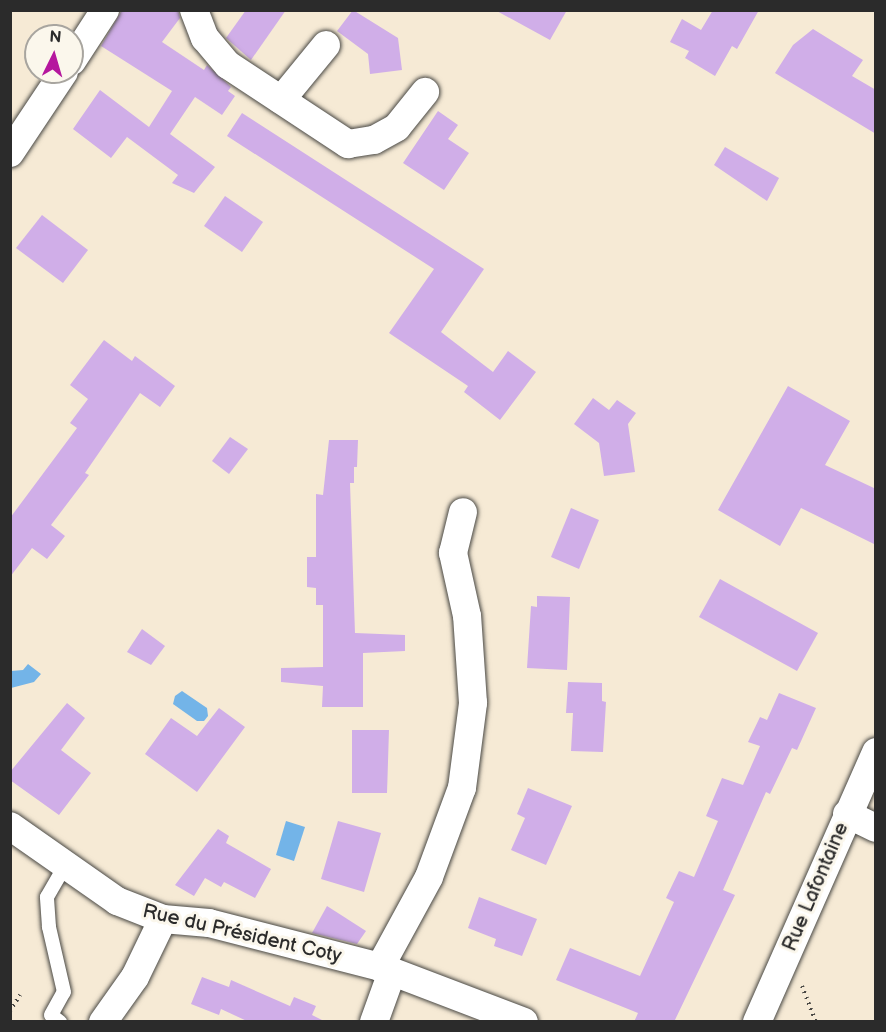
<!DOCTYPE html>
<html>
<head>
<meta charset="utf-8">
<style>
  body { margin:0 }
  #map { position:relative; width:886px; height:1032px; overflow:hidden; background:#f6ead5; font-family:"Balsamiq Sans",sans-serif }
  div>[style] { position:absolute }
  .water>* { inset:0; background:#73b4e8 }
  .building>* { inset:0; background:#d0aee8 }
  .path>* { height:4px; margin-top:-2px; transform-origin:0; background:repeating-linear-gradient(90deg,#494844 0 1.5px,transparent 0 6px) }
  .roads { filter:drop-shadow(0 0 2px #494844) drop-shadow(0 0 2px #494844) }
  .service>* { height:14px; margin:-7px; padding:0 7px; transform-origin:7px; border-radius:7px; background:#fff }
  .minor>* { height:28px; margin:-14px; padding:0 14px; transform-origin:14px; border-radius:14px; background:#fff }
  span { translate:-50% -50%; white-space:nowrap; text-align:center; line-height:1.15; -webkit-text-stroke:6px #fbf7ec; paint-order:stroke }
  .street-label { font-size:20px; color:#2b2b2b }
  .frame { position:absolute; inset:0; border:12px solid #2b2b2b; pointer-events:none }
  .north { position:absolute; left:24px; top:24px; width:60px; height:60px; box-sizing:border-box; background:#fbf7ec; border:2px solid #a8a59f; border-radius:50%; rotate:5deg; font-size:16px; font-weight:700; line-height:24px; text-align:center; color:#2b2b2b }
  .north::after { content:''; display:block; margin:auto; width:21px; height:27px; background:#b5179e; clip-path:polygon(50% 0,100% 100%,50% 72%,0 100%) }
</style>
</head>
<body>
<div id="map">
  <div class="water">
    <div style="clip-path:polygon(28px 664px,41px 674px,34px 682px,11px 688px,11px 671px,23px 670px)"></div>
    <div style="clip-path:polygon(182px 691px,207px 708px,208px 716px,204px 721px,197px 721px,173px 704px,175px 696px)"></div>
    <div style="clip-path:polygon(286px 821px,305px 827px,294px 861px,276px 855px)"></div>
  </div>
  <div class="building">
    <div style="clip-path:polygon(122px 10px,178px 10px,180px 18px,162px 42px,204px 70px,207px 65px,231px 87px,228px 91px,235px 96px,222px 115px,195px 97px,170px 134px,215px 167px,194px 193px,172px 183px,178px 175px,127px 137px,111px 158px,73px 129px,100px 90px,149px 127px,172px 91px,101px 46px)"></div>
    <div style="clip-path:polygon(246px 10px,286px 10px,251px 60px,226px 38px)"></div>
    <div style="clip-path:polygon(353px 10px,398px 38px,402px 70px,370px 74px,368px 54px,337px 31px)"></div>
    <div style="clip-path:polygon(495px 10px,567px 10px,550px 40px)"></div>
    <div style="clip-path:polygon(713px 10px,759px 10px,737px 49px,732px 46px,715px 76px,685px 58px,689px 51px,670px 42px,682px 19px,701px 30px)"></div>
    <div style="clip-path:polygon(813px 29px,863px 60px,852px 76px,876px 90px,876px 134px,775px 73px,793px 45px)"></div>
    <div style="clip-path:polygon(438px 111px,458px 125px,448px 139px,469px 153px,444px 190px,403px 163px)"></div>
    <div style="clip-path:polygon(242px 113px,484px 269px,441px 332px,493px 372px,508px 351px,536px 372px,500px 420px,464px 392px,468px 386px,389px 333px,434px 269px,227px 136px)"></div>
    <div style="clip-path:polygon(725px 147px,779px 178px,767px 201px,714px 165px)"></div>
    <div style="clip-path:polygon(225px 196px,263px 222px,242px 252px,204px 226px)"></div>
    <div style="clip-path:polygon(42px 215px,88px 250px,63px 283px,16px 248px)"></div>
    <div style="clip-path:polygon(104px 340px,132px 361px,135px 356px,175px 386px,160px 407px,140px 393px,85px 473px,89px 475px,51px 525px,65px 536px,47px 559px,32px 548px,10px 577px,10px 518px,77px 428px,70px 423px,88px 399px,70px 385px)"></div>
    <div style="clip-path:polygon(788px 386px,850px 421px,825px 465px,876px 489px,876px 545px,801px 508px,780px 546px,718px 510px)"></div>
    <div style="clip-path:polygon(593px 398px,609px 410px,617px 400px,636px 413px,628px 424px,635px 472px,604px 476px,599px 443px,574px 424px)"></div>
    <div style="clip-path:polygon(230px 437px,248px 449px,229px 474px,212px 461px)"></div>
    <div style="clip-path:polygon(329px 440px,358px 440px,357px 467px,354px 467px,354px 483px,350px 483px,355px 633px,405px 635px,405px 651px,363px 653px,363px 707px,322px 707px,323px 686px,281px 682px,281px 668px,323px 667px,323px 605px,316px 605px,316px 588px,307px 587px,307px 557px,316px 557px,316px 494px,323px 495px)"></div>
    <div style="clip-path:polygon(571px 508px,599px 520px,579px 569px,551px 557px)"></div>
    <div style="clip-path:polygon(720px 579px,818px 633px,797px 671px,699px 617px)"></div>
    <div style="clip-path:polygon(537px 596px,570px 597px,567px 670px,527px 668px,531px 606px,537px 607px)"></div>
    <div style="clip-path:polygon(142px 629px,165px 646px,151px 665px,127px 652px)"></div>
    <div style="clip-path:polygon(568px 682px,602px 683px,602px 701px,606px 702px,603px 752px,571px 751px,573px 713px,566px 713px)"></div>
    <div style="clip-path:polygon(779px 693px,816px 708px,797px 750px,792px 748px,770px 794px,766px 792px,723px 890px,735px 895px,674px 1022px,634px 1022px,638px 1013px,556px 980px,570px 948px,640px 976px,674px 902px,666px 898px,679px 871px,694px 877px,718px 821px,706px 816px,722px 778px,743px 785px,760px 746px,748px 742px,760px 717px,767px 720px)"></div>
    <div style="clip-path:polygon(67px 703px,85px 718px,61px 750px,91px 773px,59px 815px,10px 780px,10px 772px)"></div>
    <div style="clip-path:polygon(219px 708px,245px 727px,197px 792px,145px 754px,171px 718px,197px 736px)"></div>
    <div style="clip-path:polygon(352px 730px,389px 730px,387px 793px,352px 793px)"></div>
    <div style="clip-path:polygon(528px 788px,572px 806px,546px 865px,511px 850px,525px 818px,517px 814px)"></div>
    <div style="clip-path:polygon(338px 821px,381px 833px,364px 892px,321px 879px)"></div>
    <div style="clip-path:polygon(218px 829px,229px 836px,226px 843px,271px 869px,255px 898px,224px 882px,221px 887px,205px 878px,194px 896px,175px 885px)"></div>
    <div style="clip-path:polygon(479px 897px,537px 919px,522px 956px,494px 946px,496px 939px,468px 928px)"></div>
    <div style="clip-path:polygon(327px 906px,366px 931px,357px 944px,312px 933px)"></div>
    <div style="clip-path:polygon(202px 977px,229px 987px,231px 980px,290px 1006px,294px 997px,316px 1006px,312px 1015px,326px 1022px,249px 1022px,221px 1009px,219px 1015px,191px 1004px)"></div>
  </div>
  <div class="path">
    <div style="left:802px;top:986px;width:39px;rotate:69deg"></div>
    <div style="left:10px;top:1011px;width:19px;rotate:-58deg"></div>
  </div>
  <div class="roads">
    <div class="service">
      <div style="left:60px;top:1022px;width:11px;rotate:-142deg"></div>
      <div style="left:51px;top:1015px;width:26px;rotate:-61deg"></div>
      <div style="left:64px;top:992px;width:67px;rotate:-103deg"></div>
      <div style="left:49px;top:927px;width:30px;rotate:-94deg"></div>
      <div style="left:47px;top:897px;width:36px;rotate:-60deg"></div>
    </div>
    <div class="minor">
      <div style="left:194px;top:10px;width:30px;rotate:69deg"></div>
      <div style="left:205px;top:38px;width:35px;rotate:50deg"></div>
      <div style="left:228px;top:65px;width:144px;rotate:33.4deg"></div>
      <div style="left:348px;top:144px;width:26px;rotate:-9deg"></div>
      <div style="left:374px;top:140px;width:26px;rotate:-29deg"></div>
      <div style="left:397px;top:127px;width:45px;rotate:-51.3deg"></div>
      <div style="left:72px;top:61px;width:61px;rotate:-57.1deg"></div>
      <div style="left:281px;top:100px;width:71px;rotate:-50.7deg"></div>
      <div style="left:10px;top:153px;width:97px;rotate:-56.3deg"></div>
      <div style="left:847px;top:814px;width:32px;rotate:26deg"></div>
      <div style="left:10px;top:826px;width:131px;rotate:35deg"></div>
      <div style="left:117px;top:901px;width:49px;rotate:21.4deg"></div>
      <div style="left:163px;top:919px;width:46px;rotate:5deg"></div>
      <div style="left:209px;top:923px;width:177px;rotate:14.4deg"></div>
      <div style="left:380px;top:967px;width:154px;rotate:20.9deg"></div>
      <div style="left:380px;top:967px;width:102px;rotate:-61.4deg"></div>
      <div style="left:429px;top:877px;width:95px;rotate:-69.7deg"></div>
      <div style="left:462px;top:788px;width:86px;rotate:-82.6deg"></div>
      <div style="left:473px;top:703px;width:87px;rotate:-93.9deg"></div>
      <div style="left:467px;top:616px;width:65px;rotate:-102.5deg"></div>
      <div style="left:453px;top:553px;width:42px;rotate:-76.3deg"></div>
      <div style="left:103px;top:1022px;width:55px;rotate:-54.6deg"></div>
      <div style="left:135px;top:977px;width:64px;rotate:-64.2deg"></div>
      <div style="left:374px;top:1022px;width:53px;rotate:-70.2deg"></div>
      <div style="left:757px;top:1022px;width:295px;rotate:-66.2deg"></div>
    </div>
  </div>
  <div class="street-label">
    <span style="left:816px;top:887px;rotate:-67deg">Rue Lafontaine</span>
    <span style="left:242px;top:934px;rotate:13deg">Rue du Président Coty</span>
  </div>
  <div class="frame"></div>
  <div class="north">N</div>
</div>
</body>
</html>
